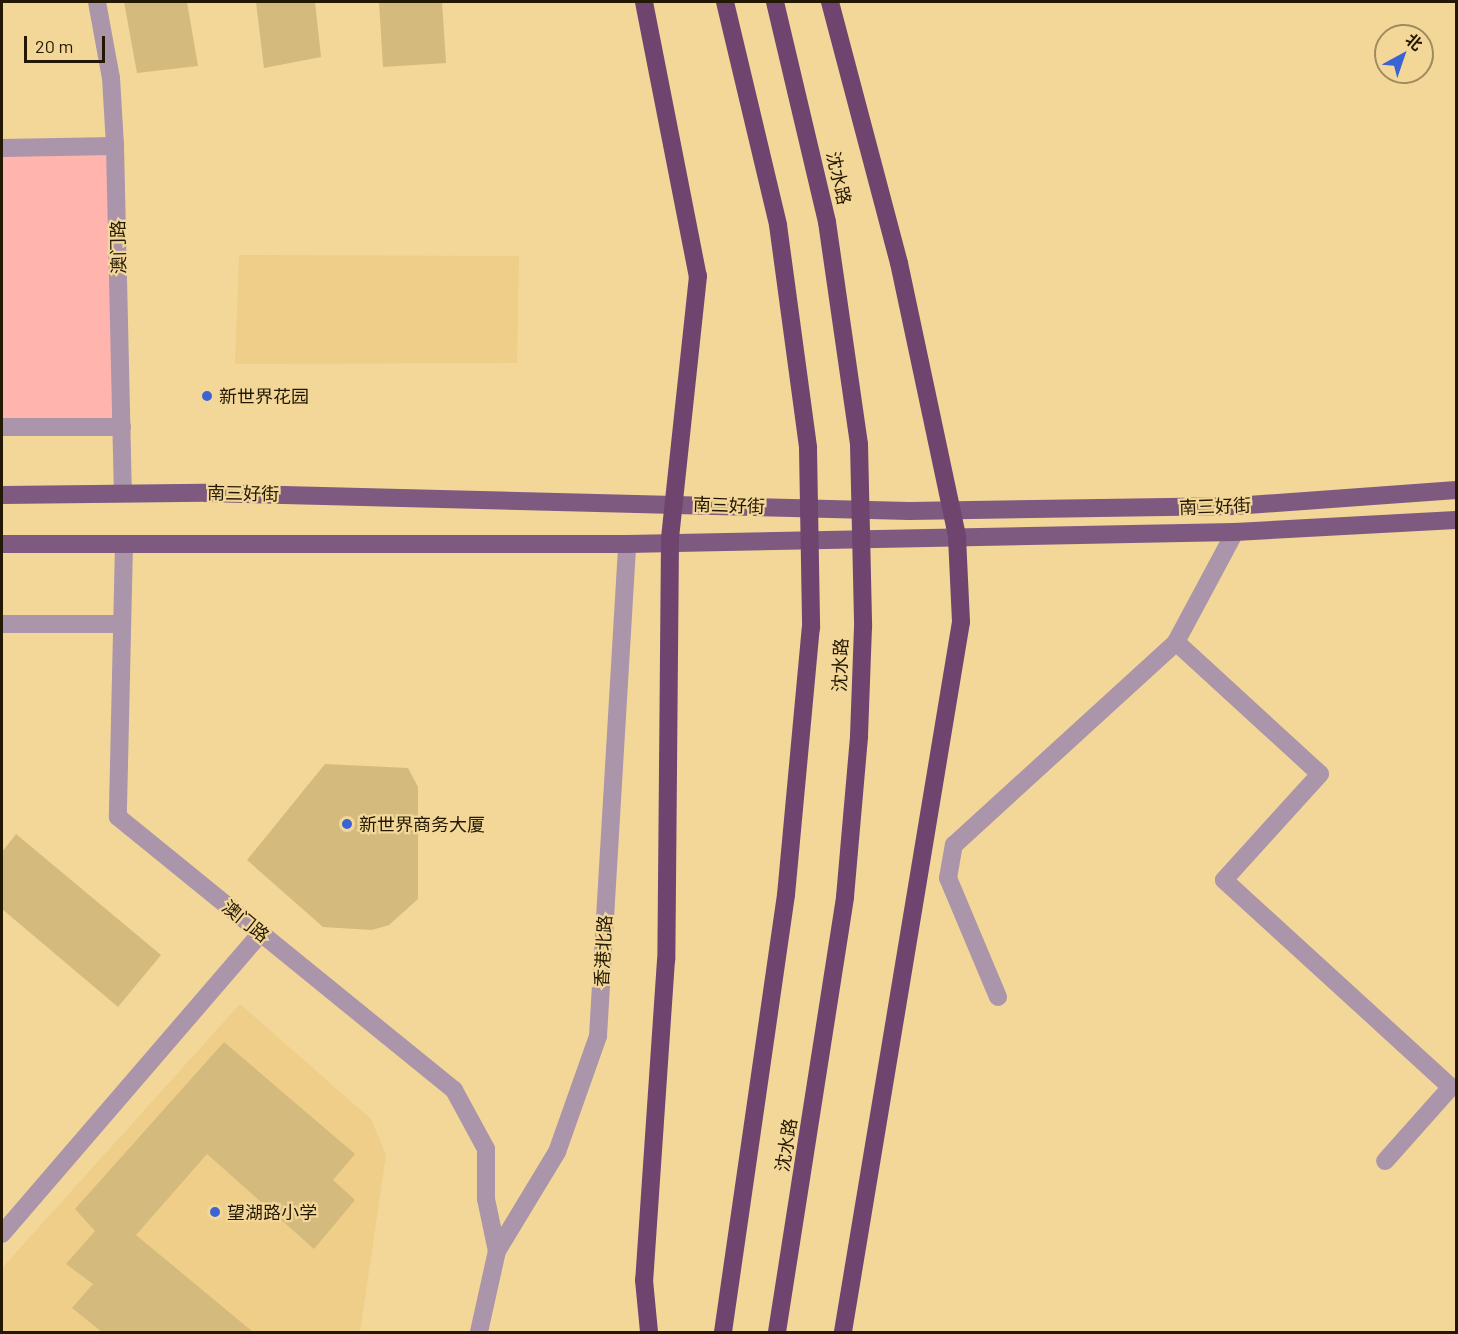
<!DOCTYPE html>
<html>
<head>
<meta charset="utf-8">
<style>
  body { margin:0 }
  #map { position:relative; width:1458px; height:1334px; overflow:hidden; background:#f3d799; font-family:Barlow,"Noto Sans SC",sans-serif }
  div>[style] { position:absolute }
  .built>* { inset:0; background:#eece88 }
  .green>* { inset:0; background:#ffb5ad }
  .building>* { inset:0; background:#d5ba7d }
  .minor>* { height:18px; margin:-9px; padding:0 9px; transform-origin:9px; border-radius:9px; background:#aa95aa }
  .major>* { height:18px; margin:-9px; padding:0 9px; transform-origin:9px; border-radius:9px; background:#7f5a80 }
  .highway>* { height:18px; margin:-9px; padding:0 9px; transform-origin:9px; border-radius:9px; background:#6f4570 }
  .highway-bridge>* { height:18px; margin:-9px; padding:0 9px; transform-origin:9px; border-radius:9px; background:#6f4570 }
  .dots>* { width:16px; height:16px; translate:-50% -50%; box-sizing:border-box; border:3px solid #f3d799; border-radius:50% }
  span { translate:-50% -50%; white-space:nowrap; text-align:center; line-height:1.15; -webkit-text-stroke:4.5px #f3d799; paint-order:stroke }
  .street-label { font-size:18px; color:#231801 }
  .poi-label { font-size:18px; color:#231801 }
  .left { translate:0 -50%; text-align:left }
  .frame { position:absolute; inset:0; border:3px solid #231801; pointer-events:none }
  .north { position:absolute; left:1374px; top:24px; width:60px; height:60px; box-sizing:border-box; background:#f3d799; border:2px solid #a08b5c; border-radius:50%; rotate:40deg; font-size:16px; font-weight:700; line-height:24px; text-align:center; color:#231801 }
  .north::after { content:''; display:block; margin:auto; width:21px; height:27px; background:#3b63d4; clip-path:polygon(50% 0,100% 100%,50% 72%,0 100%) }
  .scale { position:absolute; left:24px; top:36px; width:81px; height:27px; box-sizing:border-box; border:3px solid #231801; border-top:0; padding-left:8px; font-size:18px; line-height:21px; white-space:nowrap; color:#231801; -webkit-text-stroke:4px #f3d799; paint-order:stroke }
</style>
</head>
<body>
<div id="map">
  <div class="built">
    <div style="clip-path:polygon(239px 255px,519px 256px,517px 363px,235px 364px)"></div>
    <div style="clip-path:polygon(240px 1004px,371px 1119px,386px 1155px,360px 1332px,2px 1332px,2px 1268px)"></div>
  </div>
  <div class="green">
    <div style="clip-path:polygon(115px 146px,122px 427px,2px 427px,2px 148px)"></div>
  </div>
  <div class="building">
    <div style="clip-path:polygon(124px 2px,187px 2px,198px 66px,137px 73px)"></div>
    <div style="clip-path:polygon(256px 2px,315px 2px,321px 57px,264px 68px)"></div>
    <div style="clip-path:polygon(379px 2px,442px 2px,446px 63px,383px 67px)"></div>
    <div style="clip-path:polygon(325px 764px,408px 768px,418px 787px,418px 899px,389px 925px,372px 930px,323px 927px,247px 860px)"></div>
    <div style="clip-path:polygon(16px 834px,161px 955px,118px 1007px,2px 909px,2px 852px)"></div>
    <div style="clip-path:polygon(224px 1042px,355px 1154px,333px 1180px,355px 1200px,314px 1249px,207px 1154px,136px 1235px,253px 1332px,102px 1332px,72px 1308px,93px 1284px,66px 1264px,95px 1231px,75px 1209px)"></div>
  </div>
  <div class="minor">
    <div style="left:97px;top:2px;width:77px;rotate:79.6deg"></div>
    <div style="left:111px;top:78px;width:68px;rotate:86.6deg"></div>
    <div style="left:115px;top:146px;width:347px;rotate:88.7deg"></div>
    <div style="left:2px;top:148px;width:113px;rotate:-1deg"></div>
    <div style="left:2px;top:427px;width:120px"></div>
    <div style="left:124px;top:544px;width:273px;rotate:91.3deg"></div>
    <div style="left:118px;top:817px;width:433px;rotate:39.1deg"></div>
    <div style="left:454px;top:1090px;width:67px;rotate:61.5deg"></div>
    <div style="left:486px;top:1149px;width:50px;rotate:90deg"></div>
    <div style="left:486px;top:1199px;width:53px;rotate:78.1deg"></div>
    <div style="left:2px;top:624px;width:120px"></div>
    <div style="left:1176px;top:642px;width:195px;rotate:42.5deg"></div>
    <div style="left:1320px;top:774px;width:143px;rotate:132.2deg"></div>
    <div style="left:1224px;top:880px;width:307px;rotate:42.4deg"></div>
    <div style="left:1451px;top:1087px;width:99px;rotate:131.7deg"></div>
    <div style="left:998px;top:997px;width:129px;rotate:-112.8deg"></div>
    <div style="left:948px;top:878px;width:34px;rotate:-80deg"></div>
    <div style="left:954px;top:845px;width:301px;rotate:-42.4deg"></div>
    <div style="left:1176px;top:642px;width:125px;rotate:-61.8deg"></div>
    <div style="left:2px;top:1234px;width:397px;rotate:-49.3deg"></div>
    <div style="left:479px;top:1332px;width:83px;rotate:-77.5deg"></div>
    <div style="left:497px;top:1251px;width:116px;rotate:-58.8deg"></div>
    <div style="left:557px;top:1152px;width:123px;rotate:-70.5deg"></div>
    <div style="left:598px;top:1036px;width:493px;rotate:-86.6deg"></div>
  </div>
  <div class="major">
    <div style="left:2px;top:495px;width:204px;rotate:-0.6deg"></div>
    <div style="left:206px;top:493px;width:703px;rotate:1.47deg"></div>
    <div style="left:909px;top:511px;width:325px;rotate:-0.9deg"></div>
    <div style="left:1234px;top:506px;width:223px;rotate:-4.1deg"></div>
    <div style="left:2px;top:544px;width:625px"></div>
    <div style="left:627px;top:544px;width:608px;rotate:-1.13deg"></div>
    <div style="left:1235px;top:532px;width:221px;rotate:-3.1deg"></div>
  </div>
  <div class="highway">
    <div style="left:644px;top:2px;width:279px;rotate:78.9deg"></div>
    <div style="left:698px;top:276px;width:265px;rotate:96.1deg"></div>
    <div style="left:670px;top:540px;width:420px;rotate:90.5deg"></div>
    <div style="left:666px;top:960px;width:321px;rotate:93.9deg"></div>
    <div style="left:644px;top:1280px;width:52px;rotate:84.5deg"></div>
    <div style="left:725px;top:2px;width:229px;rotate:76.6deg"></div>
    <div style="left:778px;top:225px;width:225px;rotate:82.3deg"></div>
    <div style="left:775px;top:2px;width:226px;rotate:76.7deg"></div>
    <div style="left:827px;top:222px;width:224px;rotate:81.8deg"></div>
    <div style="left:830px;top:2px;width:270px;rotate:75.2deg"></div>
    <div style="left:899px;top:263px;width:280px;rotate:78deg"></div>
    <div style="left:957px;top:537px;width:85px;rotate:87.3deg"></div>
    <div style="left:961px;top:622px;width:720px;rotate:99.44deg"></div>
    <div style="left:723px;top:1332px;width:442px;rotate:-81.8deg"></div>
    <div style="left:786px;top:895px;width:268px;rotate:-84.7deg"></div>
    <div style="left:777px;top:1332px;width:440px;rotate:-81.1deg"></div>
    <div style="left:845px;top:897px;width:162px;rotate:-85deg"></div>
    <div style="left:859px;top:736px;width:109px;rotate:-87.9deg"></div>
  </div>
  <div class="highway-bridge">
    <div style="left:859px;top:444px;width:183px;rotate:88.7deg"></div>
    <div style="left:808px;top:448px;width:180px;rotate:89deg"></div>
  </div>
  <div class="dots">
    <div style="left:207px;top:396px;background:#3b63d4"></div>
    <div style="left:347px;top:824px;background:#3b63d4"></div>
    <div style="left:215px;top:1212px;background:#3b63d4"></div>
  </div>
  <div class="street-label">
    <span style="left:839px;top:178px;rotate:77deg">沈水路</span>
    <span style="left:118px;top:247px;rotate:-91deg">澳门路</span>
    <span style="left:243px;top:493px;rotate:1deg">南三好街</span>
    <span style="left:729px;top:505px;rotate:2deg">南三好街</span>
    <span style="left:1215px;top:506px;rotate:-2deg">南三好街</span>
    <span style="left:840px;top:665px;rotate:-88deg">沈水路</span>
    <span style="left:246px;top:921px;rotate:39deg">澳门路</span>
    <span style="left:603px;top:951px;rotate:-87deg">香港北路</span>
    <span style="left:786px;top:1145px;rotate:-81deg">沈水路</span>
  </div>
  <div class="poi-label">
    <span class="left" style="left:219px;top:396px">新世界花园</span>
    <span class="left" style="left:359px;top:824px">新世界商务大厦</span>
    <span class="left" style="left:227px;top:1212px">望湖路小学</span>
  </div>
  <div class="frame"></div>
  <div class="north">北</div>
  <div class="scale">20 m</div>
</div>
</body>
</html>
